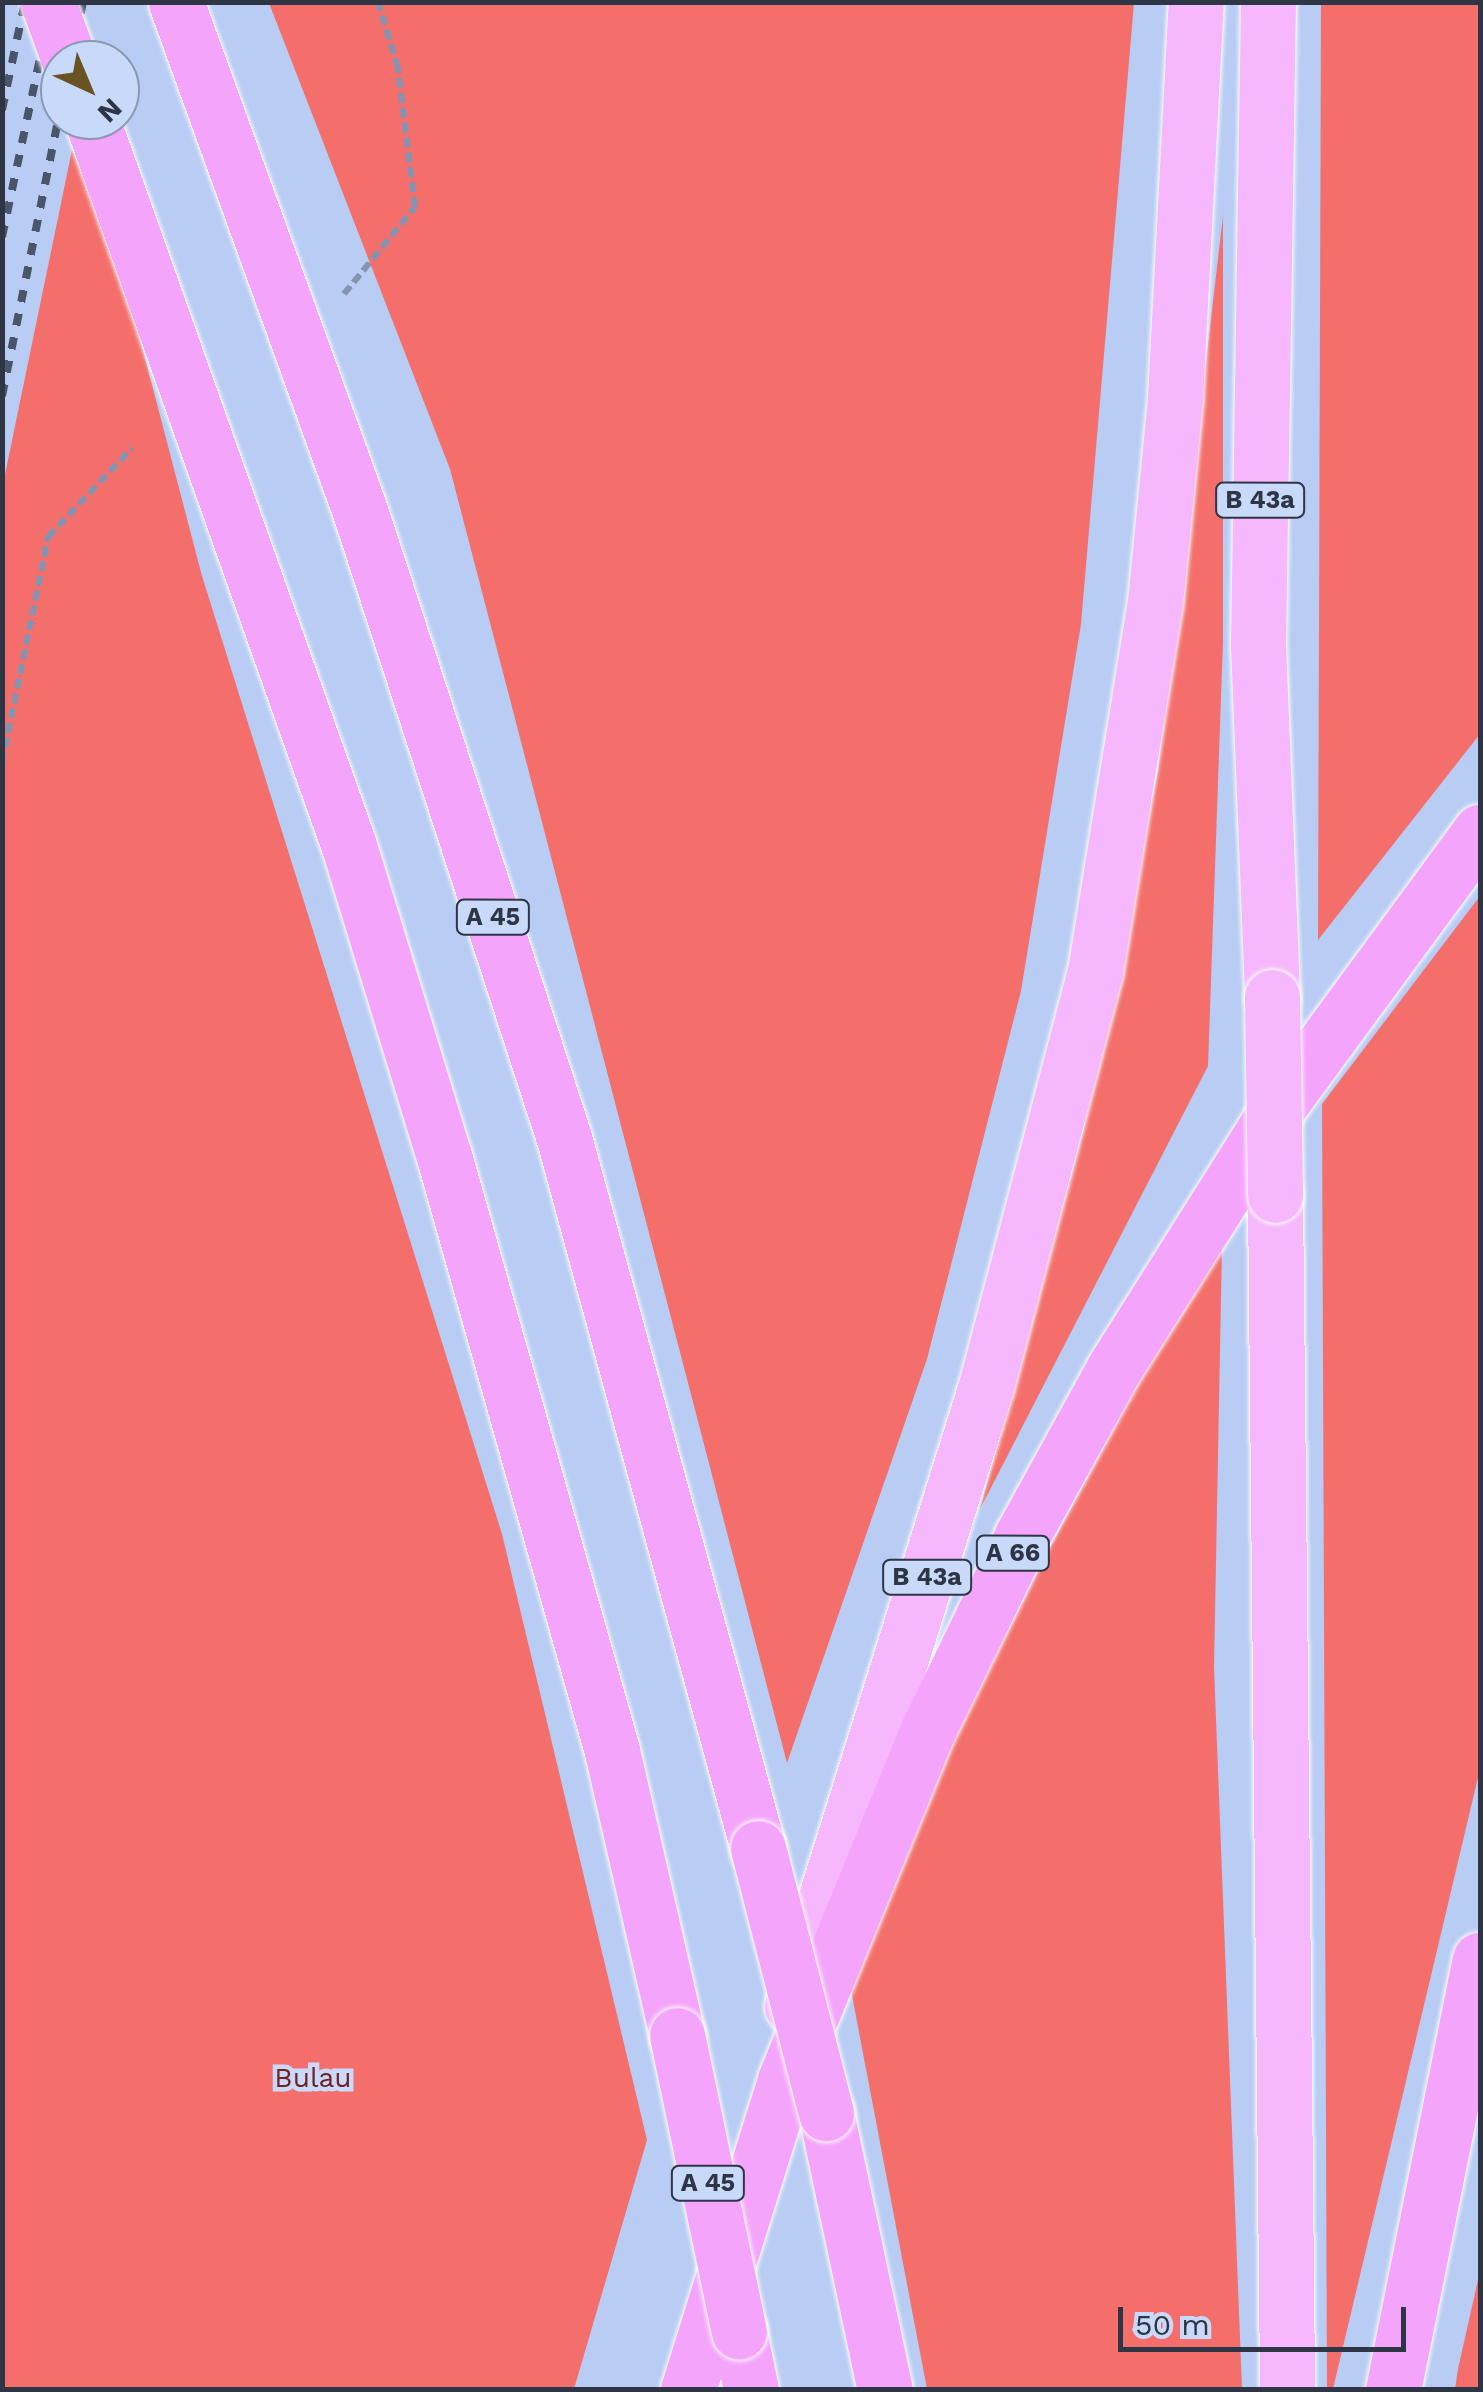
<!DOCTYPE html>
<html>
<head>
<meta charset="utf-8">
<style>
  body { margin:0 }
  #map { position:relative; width:1483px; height:2392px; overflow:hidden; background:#b8ccf4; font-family:"Work Sans",sans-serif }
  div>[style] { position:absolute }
  .forest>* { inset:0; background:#f46f6b }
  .path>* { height:6px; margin-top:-3px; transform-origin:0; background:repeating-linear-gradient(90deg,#8493b2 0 10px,transparent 0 15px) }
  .roads { filter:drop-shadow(0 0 2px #fff) drop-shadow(0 0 2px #fff) }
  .trunk>* { height:55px; margin:-27.5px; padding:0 27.5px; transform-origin:27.5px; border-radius:27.5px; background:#f6b7fc }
  .motorway>* { height:55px; margin:-27.5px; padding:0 27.5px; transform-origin:27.5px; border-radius:27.5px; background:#f4a5fb }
  .rail>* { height:8px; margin-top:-4px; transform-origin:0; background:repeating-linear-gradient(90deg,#4a5569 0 12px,transparent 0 24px) }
  .bridges { filter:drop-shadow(0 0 2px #fff) drop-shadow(0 0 2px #fff) }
  .trunk-bridge>* { height:55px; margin:-27.5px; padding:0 27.5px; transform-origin:27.5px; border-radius:27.5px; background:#f6b7fc }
  .motorway-bridge>* { height:55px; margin:-27.5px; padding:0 27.5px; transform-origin:27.5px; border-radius:27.5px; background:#f4a5fb }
  span { translate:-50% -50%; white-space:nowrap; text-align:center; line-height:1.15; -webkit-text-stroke:9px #c9d9f9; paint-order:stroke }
  .shield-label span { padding:2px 8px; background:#c9d9f9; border:2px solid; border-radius:8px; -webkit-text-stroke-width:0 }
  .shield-label { font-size:25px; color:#2e3645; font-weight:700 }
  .park-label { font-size:28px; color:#732021 }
  .frame { position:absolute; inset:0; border:5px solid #2e3645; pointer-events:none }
  .north { position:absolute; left:40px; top:40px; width:100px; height:100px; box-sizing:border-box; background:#c9d9f9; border:2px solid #8b98b1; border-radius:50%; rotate:136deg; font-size:28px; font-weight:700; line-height:40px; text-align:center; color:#2e3645 }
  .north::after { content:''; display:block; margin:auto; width:35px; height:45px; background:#6a5323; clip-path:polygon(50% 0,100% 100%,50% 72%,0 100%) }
  .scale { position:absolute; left:1118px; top:2307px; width:288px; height:45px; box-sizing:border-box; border:5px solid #2e3645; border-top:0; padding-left:12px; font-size:30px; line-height:35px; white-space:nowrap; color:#2e3645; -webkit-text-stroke:8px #c9d9f9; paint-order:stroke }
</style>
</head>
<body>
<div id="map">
  <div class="forest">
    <div style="clip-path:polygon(269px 3px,1134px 3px,1081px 624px,1021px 991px,927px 1359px,787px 1763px,450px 469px)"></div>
    <div style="clip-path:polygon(1321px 3px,1480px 3px,1480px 734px,1318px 940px)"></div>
    <div style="clip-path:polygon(72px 150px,117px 251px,202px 576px,502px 1534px,647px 2140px,574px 2389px,3px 2390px,2px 489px)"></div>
    <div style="clip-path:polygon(1223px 216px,1223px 641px,1208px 1066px,980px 1509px,1083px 1132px,1158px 771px)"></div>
    <div style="clip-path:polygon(1480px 896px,1480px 1769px,1333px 2389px,1327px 2389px,1322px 1104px)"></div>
    <div style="clip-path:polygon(1222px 1246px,1214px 1667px,1242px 2389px,927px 2389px,850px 1985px,952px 1742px,1046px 1555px,1138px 1383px)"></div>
    <div style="clip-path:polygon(1480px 2271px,1480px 2389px,1455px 2389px,1458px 2369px)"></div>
  </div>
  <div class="path">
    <div style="left:344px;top:294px;width:112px;rotate:-50.8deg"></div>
    <div style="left:415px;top:207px;width:140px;rotate:-97deg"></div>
    <div style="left:398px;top:68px;width:69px;rotate:-106.9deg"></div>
    <div style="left:2px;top:762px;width:230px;rotate:-78.4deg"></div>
    <div style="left:48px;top:537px;width:122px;rotate:-46.7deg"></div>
  </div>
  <div class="roads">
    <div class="trunk">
      <div style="left:1268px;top:2px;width:642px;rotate:90.89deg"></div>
      <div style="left:1258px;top:644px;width:353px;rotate:87.7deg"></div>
      <div style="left:1275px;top:1195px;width:1195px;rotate:89.42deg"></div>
      <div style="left:792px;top:2006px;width:653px;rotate:-72.62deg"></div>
      <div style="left:987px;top:1383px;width:425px;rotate:-75.3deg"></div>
      <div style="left:1095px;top:972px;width:374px;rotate:-80.8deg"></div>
      <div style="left:1155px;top:603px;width:206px;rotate:-84.4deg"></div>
      <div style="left:1175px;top:398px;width:397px;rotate:-87deg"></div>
    </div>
    <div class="motorway">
      <div style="left:176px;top:2px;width:541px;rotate:70.13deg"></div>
      <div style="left:360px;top:511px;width:659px;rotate:71.98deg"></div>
      <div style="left:564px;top:1138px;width:736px;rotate:74.72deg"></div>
      <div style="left:92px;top:120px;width:770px;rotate:70.51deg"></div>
      <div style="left:349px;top:846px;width:324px;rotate:73deg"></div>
      <div style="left:444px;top:1156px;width:618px;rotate:74.23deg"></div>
      <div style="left:612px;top:1751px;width:291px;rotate:77.1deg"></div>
      <div style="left:826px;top:2113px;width:283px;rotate:78deg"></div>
      <div style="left:739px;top:2332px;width:59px;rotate:78.3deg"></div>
      <div style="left:688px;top:2390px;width:325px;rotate:-72.6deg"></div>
      <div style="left:785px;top:2080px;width:376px;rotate:-67.8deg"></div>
      <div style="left:927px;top:1732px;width:218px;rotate:-64.1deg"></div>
      <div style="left:1022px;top:1536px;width:193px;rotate:-61.2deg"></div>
      <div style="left:1115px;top:1367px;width:315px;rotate:-57.8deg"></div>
      <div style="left:1283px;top:1100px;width:333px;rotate:-53.7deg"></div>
      <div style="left:1393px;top:2390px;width:439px;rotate:-78.6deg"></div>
    </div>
  </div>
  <div class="rail">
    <div style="left:71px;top:60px;width:59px;rotate:-78.3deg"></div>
    <div style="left:2px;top:110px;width:110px;rotate:-78deg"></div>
    <div style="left:2px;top:237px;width:240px;rotate:-78deg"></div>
    <div style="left:2px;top:396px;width:290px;rotate:-78.5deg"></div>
  </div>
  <div class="bridges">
    <div class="trunk-bridge">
      <div style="left:1272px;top:997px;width:198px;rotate:89.1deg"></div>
    </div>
    <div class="motorway-bridge">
      <div style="left:48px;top:2px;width:62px;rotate:70.1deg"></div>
      <div style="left:758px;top:1848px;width:274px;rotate:75.6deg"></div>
      <div style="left:677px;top:2035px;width:303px;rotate:78.2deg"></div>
    </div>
  </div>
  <div class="shield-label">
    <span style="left:1260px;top:500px">B 43a</span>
    <span style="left:493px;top:917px">A 45</span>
    <span style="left:1013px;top:1553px">A 66</span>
    <span style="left:927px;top:1577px">B 43a</span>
    <span style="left:708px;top:2183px">A 45</span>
  </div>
  <div class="park-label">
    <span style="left:313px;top:2078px">Bulau</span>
  </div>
  <div class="frame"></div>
  <div class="north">N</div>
  <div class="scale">50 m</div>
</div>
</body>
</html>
